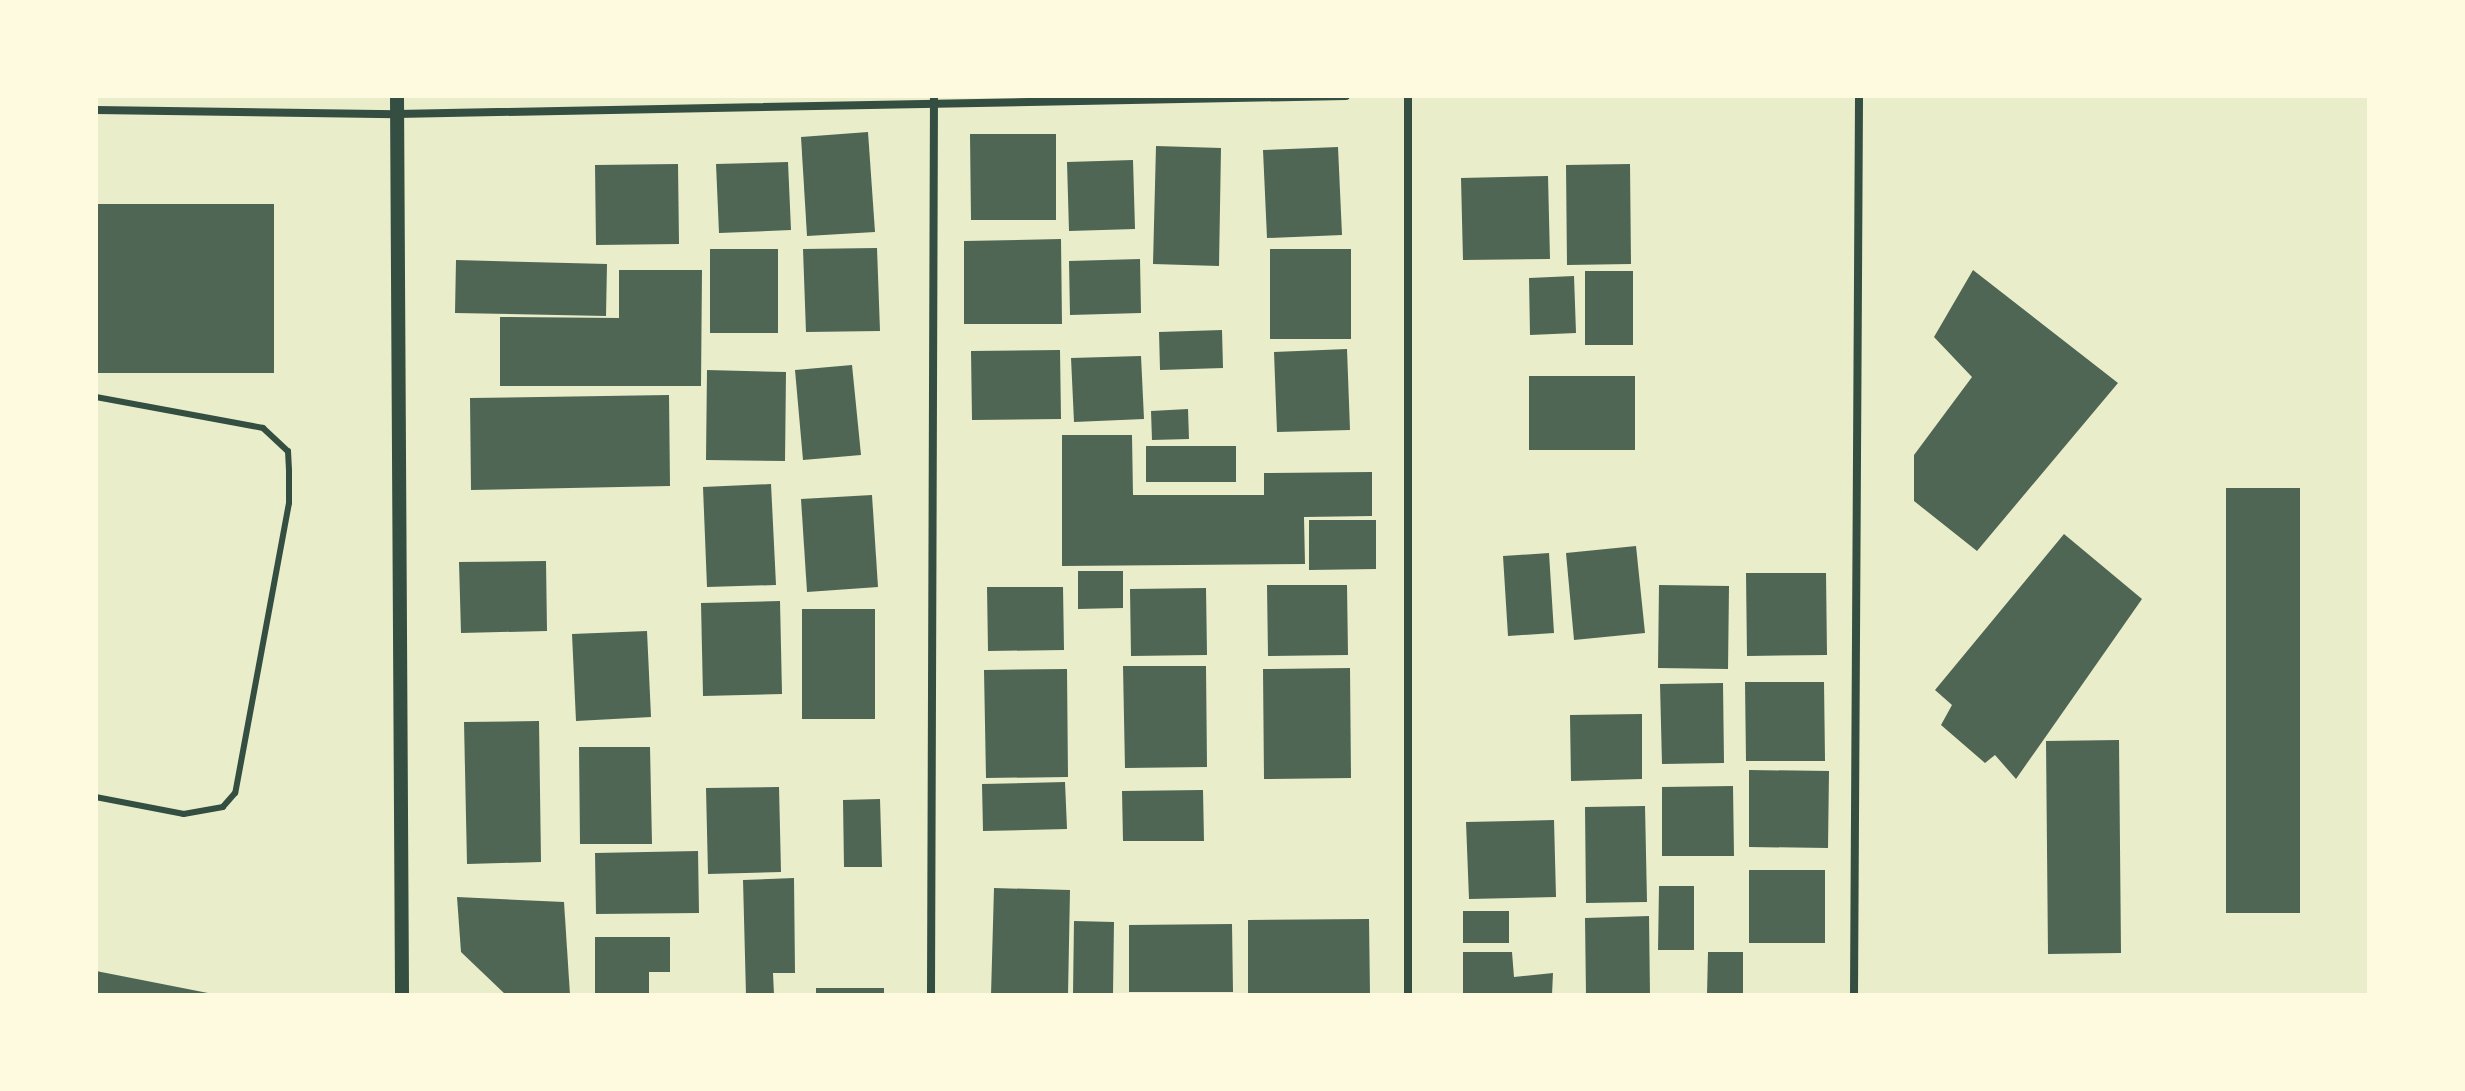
<!DOCTYPE html>
<html>
<head>
<meta charset="utf-8">
<style>
  body { margin:0 }
  #map { position:relative; width:2465px; height:1091px; overflow:hidden; background:#e9edc9; font-family:"Libre Baskerville",serif }
  div>[style] { position:absolute }
  .building>* { inset:0; background:#4f6655 }
  .service>* { height:6px; margin:-3px; padding:0 3px; transform-origin:3px; border-radius:3px; background:#344e41 }
  .minor>* { height:8px; margin:-4px; padding:0 4px; transform-origin:4px; border-radius:4px; background:#344e41 }
  .tertiary>* { height:14px; margin:-7px; padding:0 7px; transform-origin:7px; border-radius:7px; background:#344e41 }
  span { translate:-50% -50%; white-space:nowrap; text-align:center; line-height:1.15; -webkit-text-stroke:7px #fefae0; paint-order:stroke }
  .frame { position:absolute; inset:0; border:98px solid #fefae0; pointer-events:none }
</style>
</head>
<body>
<div id="map">
  <div class="building">
    <div style="clip-path:polygon(868px 132px,875px 232px,807px 236px,801px 137px)"></div>
    <div style="clip-path:polygon(970px 134px,1056px 134px,1056px 220px,971px 220px)"></div>
    <div style="clip-path:polygon(1156px 146px,1221px 148px,1219px 266px,1153px 264px)"></div>
    <div style="clip-path:polygon(1338px 147px,1342px 235px,1267px 238px,1263px 150px)"></div>
    <div style="clip-path:polygon(1133px 160px,1135px 229px,1069px 231px,1067px 162px)"></div>
    <div style="clip-path:polygon(788px 162px,791px 230px,719px 233px,716px 164px)"></div>
    <div style="clip-path:polygon(678px 164px,679px 244px,596px 245px,595px 165px)"></div>
    <div style="clip-path:polygon(1630px 164px,1631px 264px,1567px 265px,1566px 165px)"></div>
    <div style="clip-path:polygon(1548px 176px,1550px 259px,1463px 260px,1461px 178px)"></div>
    <div style="clip-path:polygon(96px 204px,274px 204px,274px 373px,96px 373px)"></div>
    <div style="clip-path:polygon(1061px 239px,1062px 324px,964px 324px,964px 241px)"></div>
    <div style="clip-path:polygon(877px 248px,880px 331px,806px 332px,803px 249px)"></div>
    <div style="clip-path:polygon(710px 249px,778px 249px,778px 333px,710px 333px)"></div>
    <div style="clip-path:polygon(1270px 249px,1351px 249px,1351px 339px,1270px 339px)"></div>
    <div style="clip-path:polygon(1140px 259px,1141px 313px,1070px 315px,1069px 261px)"></div>
    <div style="clip-path:polygon(456px 260px,607px 264px,606px 316px,455px 313px)"></div>
    <div style="clip-path:polygon(619px 270px,702px 270px,701px 386px,500px 386px,500px 317px,619px 318px)"></div>
    <div style="clip-path:polygon(1973px 270px,2118px 383px,1977px 551px,1914px 501px,1914px 455px,1972px 377px,1934px 337px)"></div>
    <div style="clip-path:polygon(1585px 271px,1633px 271px,1633px 345px,1585px 345px)"></div>
    <div style="clip-path:polygon(1574px 276px,1576px 333px,1530px 335px,1529px 278px)"></div>
    <div style="clip-path:polygon(1222px 330px,1223px 368px,1160px 370px,1159px 332px)"></div>
    <div style="clip-path:polygon(1347px 349px,1350px 430px,1277px 432px,1274px 352px)"></div>
    <div style="clip-path:polygon(1060px 350px,1061px 419px,972px 420px,971px 351px)"></div>
    <div style="clip-path:polygon(1141px 356px,1144px 419px,1074px 422px,1071px 358px)"></div>
    <div style="clip-path:polygon(852px 365px,861px 455px,803px 460px,795px 370px)"></div>
    <div style="clip-path:polygon(707px 370px,786px 372px,785px 461px,706px 460px)"></div>
    <div style="clip-path:polygon(1529px 376px,1635px 376px,1635px 450px,1529px 450px)"></div>
    <div style="clip-path:polygon(669px 395px,670px 486px,471px 490px,470px 398px)"></div>
    <div style="clip-path:polygon(1188px 409px,1189px 439px,1152px 440px,1151px 411px)"></div>
    <div style="clip-path:polygon(1062px 435px,1132px 435px,1133px 495px,1264px 495px,1264px 473px,1372px 472px,1372px 516px,1304px 517px,1305px 564px,1062px 566px)"></div>
    <div style="clip-path:polygon(1146px 446px,1236px 446px,1236px 482px,1146px 482px)"></div>
    <div style="clip-path:polygon(771px 484px,776px 585px,707px 587px,703px 487px)"></div>
    <div style="clip-path:polygon(2226px 488px,2300px 488px,2300px 913px,2226px 913px)"></div>
    <div style="clip-path:polygon(872px 495px,878px 587px,807px 592px,801px 499px)"></div>
    <div style="clip-path:polygon(1309px 520px,1376px 520px,1376px 569px,1309px 570px)"></div>
    <div style="clip-path:polygon(2064px 534px,2142px 599px,2016px 779px,1995px 755px,1985px 763px,1941px 725px,1952px 705px,1935px 690px)"></div>
    <div style="clip-path:polygon(1636px 546px,1645px 633px,1574px 640px,1566px 553px)"></div>
    <div style="clip-path:polygon(1549px 553px,1554px 633px,1508px 636px,1503px 556px)"></div>
    <div style="clip-path:polygon(546px 561px,547px 631px,461px 633px,459px 562px)"></div>
    <div style="clip-path:polygon(1078px 571px,1123px 571px,1123px 608px,1078px 609px)"></div>
    <div style="clip-path:polygon(1746px 573px,1826px 573px,1827px 655px,1747px 656px)"></div>
    <div style="clip-path:polygon(1267px 585px,1347px 585px,1348px 655px,1268px 656px)"></div>
    <div style="clip-path:polygon(1659px 585px,1729px 586px,1728px 669px,1658px 668px)"></div>
    <div style="clip-path:polygon(987px 587px,1063px 587px,1064px 650px,988px 651px)"></div>
    <div style="clip-path:polygon(1206px 588px,1207px 655px,1131px 656px,1130px 589px)"></div>
    <div style="clip-path:polygon(780px 601px,782px 694px,703px 696px,701px 603px)"></div>
    <div style="clip-path:polygon(802px 609px,875px 609px,875px 719px,802px 719px)"></div>
    <div style="clip-path:polygon(647px 631px,651px 717px,576px 721px,572px 634px)"></div>
    <div style="clip-path:polygon(1123px 666px,1206px 666px,1207px 767px,1125px 768px)"></div>
    <div style="clip-path:polygon(1350px 668px,1351px 778px,1264px 779px,1263px 669px)"></div>
    <div style="clip-path:polygon(1067px 669px,1068px 777px,986px 778px,984px 670px)"></div>
    <div style="clip-path:polygon(1745px 682px,1824px 682px,1825px 761px,1746px 761px)"></div>
    <div style="clip-path:polygon(1723px 683px,1724px 763px,1662px 764px,1660px 684px)"></div>
    <div style="clip-path:polygon(1642px 714px,1642px 779px,1571px 781px,1570px 715px)"></div>
    <div style="clip-path:polygon(539px 721px,541px 862px,467px 864px,464px 722px)"></div>
    <div style="clip-path:polygon(2119px 740px,2121px 953px,2048px 954px,2046px 741px)"></div>
    <div style="clip-path:polygon(579px 747px,650px 747px,652px 844px,580px 844px)"></div>
    <div style="clip-path:polygon(1749px 770px,1829px 771px,1828px 848px,1749px 847px)"></div>
    <div style="clip-path:polygon(1065px 782px,1067px 829px,983px 831px,982px 784px)"></div>
    <div style="clip-path:polygon(1733px 786px,1734px 856px,1662px 856px,1662px 787px)"></div>
    <div style="clip-path:polygon(779px 787px,781px 872px,708px 874px,706px 788px)"></div>
    <div style="clip-path:polygon(1203px 790px,1204px 841px,1123px 841px,1122px 791px)"></div>
    <div style="clip-path:polygon(880px 799px,882px 867px,844px 867px,843px 800px)"></div>
    <div style="clip-path:polygon(1645px 806px,1647px 902px,1586px 903px,1585px 807px)"></div>
    <div style="clip-path:polygon(1554px 820px,1556px 897px,1469px 899px,1466px 822px)"></div>
    <div style="clip-path:polygon(698px 851px,699px 913px,596px 914px,595px 853px)"></div>
    <div style="clip-path:polygon(1749px 870px,1825px 870px,1825px 943px,1749px 943px)"></div>
    <div style="clip-path:polygon(794px 878px,795px 973px,773px 973px,774px 995px,746px 995px,743px 880px)"></div>
    <div style="clip-path:polygon(1659px 886px,1694px 886px,1694px 950px,1658px 950px)"></div>
    <div style="clip-path:polygon(994px 888px,1070px 890px,1068px 995px,991px 995px)"></div>
    <div style="clip-path:polygon(457px 897px,564px 902px,570px 995px,506px 995px,461px 952px)"></div>
    <div style="clip-path:polygon(1463px 911px,1509px 911px,1509px 943px,1463px 943px)"></div>
    <div style="clip-path:polygon(1649px 916px,1650px 995px,1586px 995px,1585px 918px)"></div>
    <div style="clip-path:polygon(1369px 919px,1370px 995px,1248px 995px,1248px 920px)"></div>
    <div style="clip-path:polygon(1074px 921px,1114px 922px,1113px 994px,1073px 994px)"></div>
    <div style="clip-path:polygon(1232px 924px,1233px 992px,1129px 992px,1129px 925px)"></div>
    <div style="clip-path:polygon(595px 937px,670px 937px,670px 972px,649px 972px,649px 995px,595px 995px)"></div>
    <div style="clip-path:polygon(1463px 952px,1512px 952px,1514px 977px,1553px 973px,1552px 995px,1463px 995px)"></div>
    <div style="clip-path:polygon(1708px 952px,1743px 952px,1743px 995px,1707px 995px)"></div>
    <div style="clip-path:polygon(96px 971px,213px 994px,213px 995px,96px 995px)"></div>
    <div style="clip-path:polygon(816px 988px,884px 988px,884px 995px,816px 995px)"></div>
  </div>
  <div class="service">
    <div style="left:96px;top:397px;width:170px;rotate:10.5deg"></div>
    <div style="left:263px;top:428px;width:34px;rotate:43deg"></div>
    <div style="left:288px;top:451px;width:19px;rotate:87deg"></div>
    <div style="left:289px;top:470px;width:33px;rotate:90deg"></div>
    <div style="left:289px;top:503px;width:295px;rotate:100.5deg"></div>
    <div style="left:235px;top:793px;width:18px;rotate:131deg"></div>
    <div style="left:223px;top:807px;width:40px;rotate:170deg"></div>
    <div style="left:184px;top:814px;width:90px;rotate:-169.1deg"></div>
  </div>
  <div class="minor">
    <div style="left:1408px;top:96px;width:899px;rotate:90deg"></div>
    <div style="left:96px;top:110px;width:301px;rotate:0.8deg"></div>
    <div style="left:397px;top:114px;width:949px;rotate:-1.09deg"></div>
    <div style="left:931px;top:995px;width:899px;rotate:-89.81deg"></div>
    <div style="left:1854px;top:995px;width:899px;rotate:-89.68deg"></div>
  </div>
  <div class="tertiary">
    <div style="left:397px;top:96px;width:899px;rotate:89.68deg"></div>
  </div>
  <div class="frame"></div>
</div>
</body>
</html>
